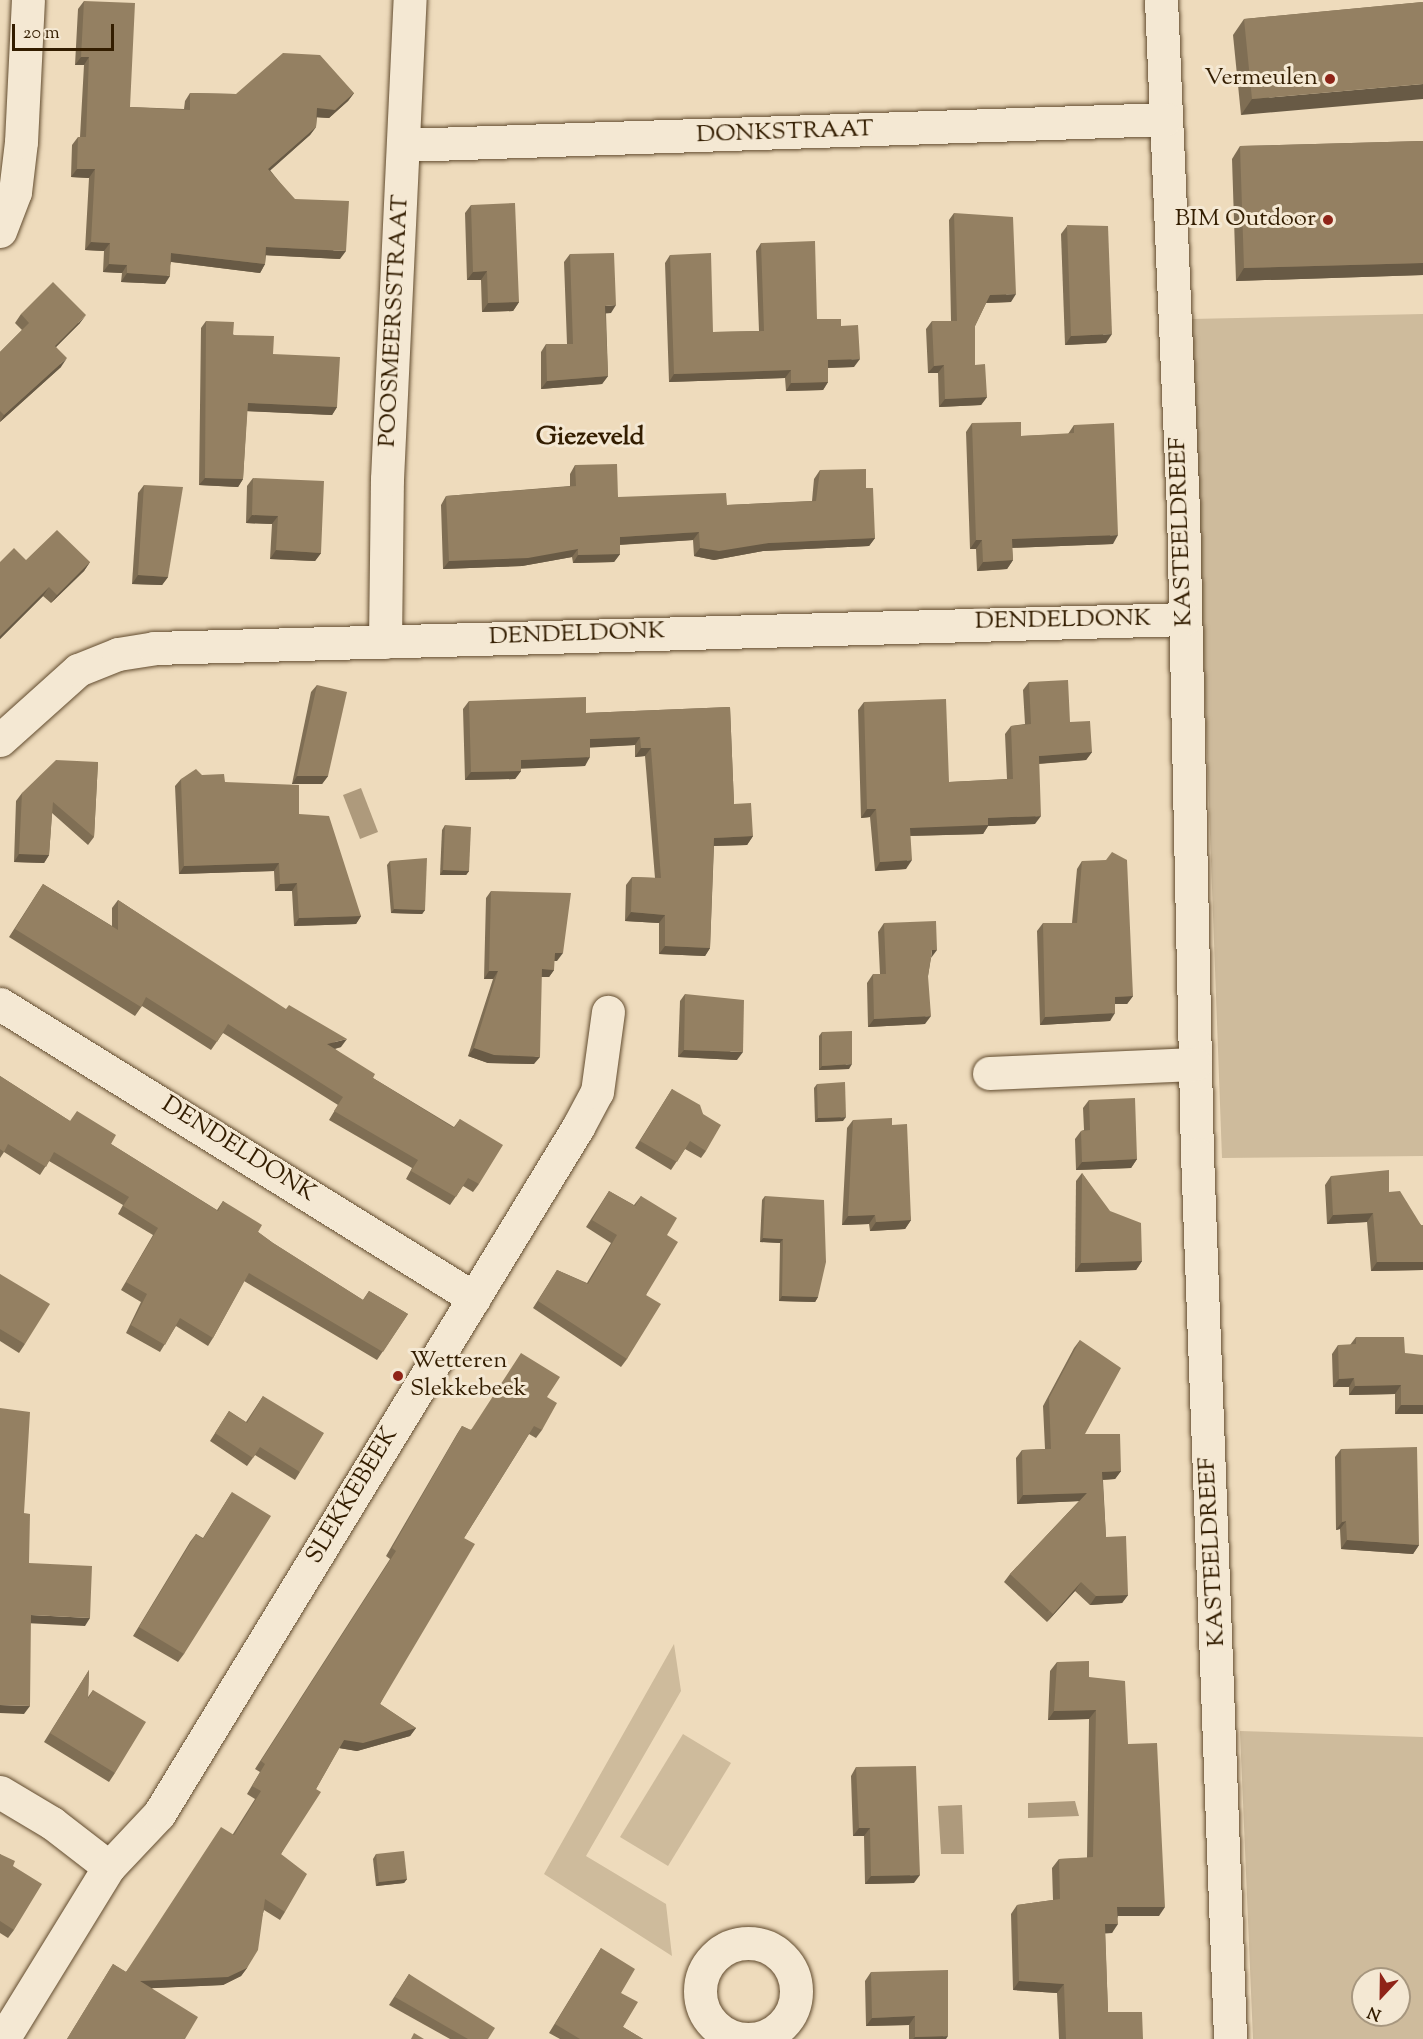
<!DOCTYPE html>
<html>
<head>
<meta charset="utf-8">
<style>
  body { margin:0 }
  #map { position:relative; width:1423px; height:2039px; overflow:hidden; background:#eedbbc; font-family:"Sorts Mill Goudy",serif }
  div>[style] { position:absolute }
  .green>* { inset:0; background:#cebb9c }
  .water>* { inset:0; background:#ae9a7c }
  .roads { filter:drop-shadow(0 0 2px #624c2f) drop-shadow(0 0 2px #624c2f) }
  .street>* { height:33px; margin:-16.5px; padding:0 16.5px; transform-origin:16.5px; border-radius:16.5px; background:#f4e8d3 }
  .street>.ring { margin:-16.5px; padding:0; box-sizing:content-box; background:none; border:33px solid #f4e8d3; border-radius:50% }
  .wall>* { inset:0; background:#7f6e54 }
  .shaded-wall>* { inset:0; background:#685a45 }
  .building>* { inset:0; background:#948062 }
  .dots>* { width:16px; height:16px; translate:-50% -50%; box-sizing:border-box; border:3px solid #f4e8d3; border-radius:50% }
  span { translate:-50% -50%; white-space:nowrap; text-align:center; line-height:1.15; -webkit-text-stroke:6px #f4e8d3; paint-order:stroke }
  .poi-label { font-size:24px; color:#331d00 }
  .right { translate:-100% -50%; text-align:right }
  .left { translate:0 -50%; text-align:left }
  .street-label { font-size:24px; color:#331d00 }
  .neighbourhood-label { font-size:26px; color:#331d00; font-weight:700 }
  .north { position:absolute; left:1351px; top:1967px; width:60px; height:60px; box-sizing:border-box; background:#f4e8d3; border:2px solid #a7977f; border-radius:50%; rotate:202deg; font-size:16px; font-weight:700; line-height:24px; text-align:center; color:#331d00 }
  .north::after { content:''; display:block; margin:auto; width:21px; height:27px; background:#8f2418; clip-path:polygon(50% 0,100% 100%,50% 72%,0 100%) }
  .scale { position:absolute; left:12px; top:24px; width:102px; height:27px; box-sizing:border-box; border:3px solid #331d00; border-top:0; padding-left:8px; font-size:18px; line-height:21px; white-space:nowrap; color:#331d00; -webkit-text-stroke:4px #f4e8d3; paint-order:stroke }
</style>
</head>
<body>
<div id="map">
  <div class="green">
    <div style="clip-path:polygon(1423px 314px,1423px 1156px,1222px 1158px,1191px 319px)"></div>
    <div style="clip-path:polygon(674px 1644px,681px 1691px,586px 1856px,666px 1904px,672px 1956px,544px 1874px)"></div>
    <div style="clip-path:polygon(evenodd,1240px 1731px,1423px 1737px,1423px 2039px,1253px 2039px,1240px 1731px,1363px 1979px,1399px 1979px,1399px 2015px,1363px 2015px,1363px 1979px)"></div>
    <div style="clip-path:polygon(683px 1734px,731px 1763px,668px 1866px,620px 1837px)"></div>
  </div>
  <div class="water">
    <div style="clip-path:polygon(361px 788px,378px 832px,360px 839px,343px 795px)"></div>
    <div style="clip-path:polygon(1075px 1801px,1079px 1816px,1028px 1818px,1028px 1803px)"></div>
    <div style="clip-path:polygon(962px 1805px,964px 1854px,941px 1854px,938px 1806px)"></div>
  </div>
  <div class="roads">
    <div class="street">
      <div style="left:1161px;top:0;width:509px;rotate:87.53deg"></div>
      <div style="left:1183px;top:509px;width:645px;rotate:88.76deg"></div>
      <div style="left:1197px;top:1154px;width:886px;rotate:87.86deg"></div>
      <div style="left:404px;top:145px;width:762px;rotate:-1.95deg"></div>
      <div style="left:0;top:231px;width:42px;rotate:-69deg"></div>
      <div style="left:15px;top:192px;width:50px;rotate:-83.2deg"></div>
      <div style="left:21px;top:142px;width:142px;rotate:-87.2deg"></div>
      <div style="left:385px;top:642px;width:163px;rotate:-89.3deg"></div>
      <div style="left:387px;top:479px;width:480px;rotate:-87.3deg"></div>
      <div style="left:0;top:740px;width:105px;rotate:-41.9deg"></div>
      <div style="left:78px;top:670px;width:43px;rotate:-21.8deg"></div>
      <div style="left:118px;top:654px;width:36px;rotate:-9deg"></div>
      <div style="left:154px;top:648px;width:1031px;rotate:-1.61deg"></div>
      <div style="left:0;top:1004px;width:558px;rotate:31.81deg"></div>
      <div style="left:989px;top:1073px;width:206px;rotate:-2.5deg"></div>
      <div style="left:0;top:1792px;width:61px;rotate:30.8deg"></div>
      <div style="left:52px;top:1823px;width:72px;rotate:37.7deg"></div>
      <div style="left:109px;top:1867px;width:73px;rotate:-46.7deg"></div>
      <div style="left:159px;top:1814px;width:805px;rotate:-58.62deg"></div>
      <div style="left:578px;top:1127px;width:40px;rotate:-62deg"></div>
      <div style="left:597px;top:1092px;width:81px;rotate:-82.2deg"></div>
      <div class="ring" style="left:700px;top:1943px;width:63px;height:63px"></div>
      <div style="left:3px;top:2039px;width:202px;rotate:-58.4deg"></div>
    </div>
  </div>
  <div class="wall">
    <div style="clip-path:polygon(84px 1px,130px 107px,184px 109px,185px 101px,190px 93px,236px 94px,354px 93px,348px 101px,329px 118px,317px 117px,316px 127px,310px 135px,270px 170px,340px 259px,266px 255px,265px 264px,260px 273px,171px 262px,165px 284px,121px 282px,122px 273px,103px 272px,104px 251px,85px 250px,89px 178px,71px 177px,72px 145px,78px 137px,80px 137px,84px 65px,75px 65px,78px 9px)"></div>
    <div style="clip-path:polygon(1423px 2px,1241px 115px,1233px 35px,1244px 19px)"></div>
    <div style="clip-path:polygon(1423px 141px,1423px 275px,1236px 281px,1232px 159px,1240px 146px)"></div>
    <div style="clip-path:polygon(471px 205px,519px 302px,513px 311px,482px 312px,481px 280px,467px 280px,465px 213px)"></div>
    <div style="clip-path:polygon(954px 213px,1011px 302px,986px 303px,975px 326px,975px 365px,987px 397px,981px 405px,939px 407px,938px 373px,928px 373px,926px 329px,932px 321px,951px 321px,949px 220px)"></div>
    <div style="clip-path:polygon(1067px 226px,1106px 343px,1065px 345px,1061px 234px)"></div>
    <div style="clip-path:polygon(761px 243px,817px 319px,841px 326px,854px 367px,828px 368px,828px 382px,823px 390px,786px 391px,785px 378px,669px 382px,665px 263px,670px 255px,713px 332px,759px 331px,756px 251px)"></div>
    <div style="clip-path:polygon(570px 254px,611px 313px,606px 313px,608px 376px,602px 384px,541px 389px,541px 352px,546px 344px,567px 344px,564px 262px)"></div>
    <div style="clip-path:polygon(21px 314px,80px 323px,56px 347px,61px 367px,0 422px,0 352px,22px 330px,15px 323px)"></div>
    <div style="clip-path:polygon(206px 321px,273px 354px,337px 407px,332px 415px,247px 411px,243px 479px,238px 487px,199px 485px,201px 328px)"></div>
    <div style="clip-path:polygon(972px 423px,1021px 436px,1068px 434px,1074px 425px,1113px 544px,1012px 548px,1013px 560px,1007px 569px,977px 571px,976px 549px,970px 549px,966px 432px)"></div>
    <div style="clip-path:polygon(575px 465px,618px 497px,727px 505px,812px 501px,814px 479px,820px 470px,866px 488px,875px 538px,869px 546px,763px 551px,714px 560px,694px 556px,693px 540px,620px 545px,620px 554px,614px 562px,573px 563px,572px 557px,522px 566px,443px 569px,441px 505px,446px 496px,570px 486px,570px 474px)"></div>
    <div style="clip-path:polygon(253px 478px,321px 553px,315px 561px,270px 559px,272px 524px,246px 523px,247px 486px)"></div>
    <div style="clip-path:polygon(144px 485px,168px 577px,162px 585px,132px 584px,138px 493px)"></div>
    <div style="clip-path:polygon(26px 560px,90px 562px,84px 571px,51px 603px,43px 596px,0 639px,0 562px)"></div>
    <div style="clip-path:polygon(1029px 682px,1070px 722px,1092px 752px,1086px 760px,1039px 764px,1035px 824px,988px 826px,983px 834px,910px 836px,906px 869px,875px 871px,870px 817px,861px 818px,858px 710px,864px 702px,949px 782px,1007px 779px,1005px 734px,1011px 726px,1025px 724px,1023px 690px)"></div>
    <div style="clip-path:polygon(317px 685px,328px 776px,322px 784px,292px 784px,311px 692px)"></div>
    <div style="clip-path:polygon(469px 701px,586px 713px,730px 707px,734px 804px,753px 836px,747px 845px,714px 846px,710px 948px,705px 956px,659px 954px,659px 923px,625px 921px,626px 885px,632px 877px,655px 878px,645px 756px,635px 757px,635px 745px,590px 747px,585px 766px,521px 768px,521px 771px,515px 779px,465px 780px,463px 709px)"></div>
    <div style="clip-path:polygon(98px 762px,94px 837px,88px 845px,52px 813px,49px 855px,44px 863px,14px 862px,16px 801px,22px 793px)"></div>
    <div style="clip-path:polygon(202px 775px,225px 782px,299px 814px,361px 916px,356px 924px,294px 926px,292px 891px,275px 891px,274px 871px,179px 874px,175px 786px,181px 779px)"></div>
    <div style="clip-path:polygon(445px 825px,469px 871px,466px 875px,440px 875px,442px 830px)"></div>
    <div style="clip-path:polygon(390px 861px,425px 910px,422px 914px,391px 913px,387px 865px)"></div>
    <div style="clip-path:polygon(1082px 861px,1133px 996px,1127px 1004px,1115px 1004px,1110px 1021px,1040px 1025px,1037px 931px,1043px 923px,1072px 923px,1077px 869px)"></div>
    <div style="clip-path:polygon(43px 884px,112px 926px,112px 908px,118px 900px,341px 1047px,335px 1049px,373px 1078px,454px 1127px,460px 1119px,479px 1184px,473px 1192px,463px 1186px,450px 1205px,406px 1179px,412px 1168px,329px 1120px,338px 1105px,223px 1033px,211px 1050px,142px 1006px,135px 1016px,9px 937px)"></div>
    <div style="clip-path:polygon(491px 891px,557px 961px,554px 961px,554px 970px,549px 977px,541px 977px,534px 1064px,488px 1063px,468px 1056px,493px 979px,484px 979px,486px 898px)"></div>
    <div style="clip-path:polygon(884px 923px,931px 958px,928px 976px,925px 1024px,868px 1027px,867px 983px,873px 974px,880px 974px,878px 932px)"></div>
    <div style="clip-path:polygon(685px 994px,737px 1060px,678px 1057px,680px 1001px)"></div>
    <div style="clip-path:polygon(822px 1032px,849px 1069px,819px 1070px,819px 1036px)"></div>
    <div style="clip-path:polygon(0 1076px,70px 1121px,111px 1144px,217px 1210px,223px 1201px,258px 1232px,273px 1243px,363px 1300px,369px 1291px,408px 1314px,377px 1360px,244px 1281px,213px 1338px,208px 1346px,176px 1326px,160px 1352px,126px 1333px,141px 1302px,121px 1290px,153px 1235px,118px 1214px,123px 1205px,49px 1161px,40px 1175px,4px 1152px,0 1158px)"></div>
    <div style="clip-path:polygon(817px 1084px,843px 1121px,815px 1122px,814px 1088px)"></div>
    <div style="clip-path:polygon(672px 1089px,703px 1114px,706px 1151px,701px 1158px,685px 1149px,671px 1170px,635px 1148px)"></div>
    <div style="clip-path:polygon(1089px 1100px,1137px 1159px,1131px 1168px,1076px 1170px,1075px 1139px,1081px 1131px,1084px 1130px,1083px 1108px)"></div>
    <div style="clip-path:polygon(853px 1120px,892px 1125px,911px 1220px,905px 1229px,870px 1231px,869px 1224px,842px 1225px,847px 1128px)"></div>
    <div style="clip-path:polygon(1082px 1173px,1142px 1261px,1136px 1270px,1075px 1272px,1076px 1181px)"></div>
    <div style="clip-path:polygon(1331px 1176px,1389px 1192px,1421px 1225px,1423px 1225px,1423px 1270px,1371px 1271px,1367px 1222px,1327px 1224px,1325px 1185px)"></div>
    <div style="clip-path:polygon(609px 1191px,634px 1205px,641px 1196px,667px 1235px,646px 1295px,627px 1359px,621px 1367px,533px 1308px,557px 1270px,587px 1283px,611px 1243px,586px 1227px)"></div>
    <div style="clip-path:polygon(765px 1196px,818px 1297px,815px 1302px,779px 1301px,780px 1243px,760px 1242px,762px 1200px)"></div>
    <div style="clip-path:polygon(0 1274px,25px 1344px,19px 1353px,0 1341px)"></div>
    <div style="clip-path:polygon(1356px 1337px,1405px 1353px,1423px 1414px,1395px 1414px,1395px 1394px,1349px 1395px,1349px 1387px,1333px 1387px,1332px 1354px,1338px 1345px,1350px 1345px)"></div>
    <div style="clip-path:polygon(1080px 1340px,1085px 1434px,1121px 1471px,1115px 1479px,1103px 1480px,1106px 1537px,1128px 1595px,1122px 1603px,1090px 1605px,1075px 1591px,1047px 1622px,1004px 1582px,1010px 1574px,1079px 1501px,1017px 1504px,1016px 1458px,1022px 1450px,1045px 1449px,1043px 1406px,1074px 1348px)"></div>
    <div style="clip-path:polygon(263px 1396px,300px 1472px,295px 1480px,255px 1455px,247px 1466px,210px 1441px,229px 1411px,246px 1422px)"></div>
    <div style="clip-path:polygon(547px 1397px,542px 1430px,536px 1438px,529px 1434px,464px 1538px,380px 1704px,416px 1728px,410px 1736px,357px 1751px,339px 1748px,316px 1789px,281px 1854px,285px 1912px,280px 1920px,264px 1910px,247px 1968px,241px 1976px,223px 1985px,152px 1988px,185px 2039px,67px 2039px,113px 1964px,126px 1972px,233px 1834px,255px 1799px,247px 1794px,260px 1772px,255px 1769px,390px 1559px,386px 1556px,457px 1434px,462px 1426px,470px 1430px)"></div>
    <div style="clip-path:polygon(1341px 1449px,1419px 1545px,1413px 1554px,1341px 1549px,1340px 1529px,1336px 1530px,1335px 1457px)"></div>
    <div style="clip-path:polygon(232px 1492px,184px 1654px,178px 1662px,133px 1636px,190px 1542px,196px 1534px,203px 1538px)"></div>
    <div style="clip-path:polygon(1057px 1662px,1089px 1677px,1128px 1744px,1159px 1916px,1118px 1916px,1112px 1933px,1105px 1933px,1108px 2012px,1143px 2039px,1059px 2039px,1057px 1993px,1013px 1990px,1011px 1914px,1017px 1905px,1053px 1900px,1052px 1868px,1059px 1859px,1087px 1858px,1089px 1719px,1048px 1720px,1050px 1671px)"></div>
    <div style="clip-path:polygon(89px 1670px,88px 1697px,93px 1690px,115px 1773px,109px 1782px,44px 1742px)"></div>
    <div style="clip-path:polygon(856px 1767px,914px 1883px,865px 1884px,864px 1836px,853px 1836px,851px 1776px)"></div>
    <div style="clip-path:polygon(0 1854px,13px 1866px,14px 1930px,8px 1938px,0 1933px)"></div>
    <div style="clip-path:polygon(376px 1854px,407px 1879px,404px 1883px,376px 1886px,373px 1859px)"></div>
    <div style="clip-path:polygon(601px 1948px,621px 1993px,623px 2027px,643px 2039px,560px 2039px,549px 2033px)"></div>
    <div style="clip-path:polygon(871px 1972px,946px 2039px,909px 2039px,909px 2025px,866px 2026px,865px 1981px)"></div>
    <div style="clip-path:polygon(409px 1974px,488px 2039px,450px 2039px,389px 2005px)"></div>
  </div>
  <div class="shaded-wall">
    <div style="clip-path:polygon(81px 57px,89px 57px,84px 65px,75px 65px)"></div>
    <div style="clip-path:polygon(1423px 84px,1423px 99px,1241px 115px,1252px 99px)"></div>
    <div style="clip-path:polygon(354px 93px,348px 101px,329px 118px,311px 117px,317px 108px)"></div>
    <div style="clip-path:polygon(316px 127px,310px 135px,263px 177px,268px 169px)"></div>
    <div style="clip-path:polygon(77px 169px,95px 169px,89px 178px,71px 177px)"></div>
    <div style="clip-path:polygon(91px 242px,110px 243px,104px 251px,85px 250px)"></div>
    <div style="clip-path:polygon(266px 247px,346px 251px,340px 259px,260px 255px)"></div>
    <div style="clip-path:polygon(171px 253px,265px 264px,260px 273px,165px 261px)"></div>
    <div style="clip-path:polygon(1423px 263px,1423px 275px,1236px 281px,1244px 268px)"></div>
    <div style="clip-path:polygon(109px 264px,127px 265px,122px 273px,103px 272px)"></div>
    <div style="clip-path:polygon(487px 271px,481px 280px,467px 280px,473px 272px)"></div>
    <div style="clip-path:polygon(127px 273px,170px 276px,165px 284px,121px 282px)"></div>
    <div style="clip-path:polygon(1016px 294px,1011px 302px,984px 303px,990px 295px)"></div>
    <div style="clip-path:polygon(519px 302px,513px 311px,482px 312px,488px 303px)"></div>
    <div style="clip-path:polygon(616px 305px,611px 313px,600px 314px,605px 306px)"></div>
    <div style="clip-path:polygon(86px 315px,80px 323px,49px 354px,55px 346px)"></div>
    <div style="clip-path:polygon(1112px 334px,1106px 343px,1065px 345px,1071px 336px)"></div>
    <div style="clip-path:polygon(67px 358px,61px 367px,0 422px,4px 415px)"></div>
    <div style="clip-path:polygon(860px 359px,854px 367px,822px 368px,828px 360px)"></div>
    <div style="clip-path:polygon(944px 365px,938px 373px,928px 373px,934px 366px)"></div>
    <div style="clip-path:polygon(791px 370px,785px 378px,669px 382px,674px 374px)"></div>
    <div style="clip-path:polygon(608px 376px,602px 384px,541px 389px,547px 381px)"></div>
    <div style="clip-path:polygon(828px 382px,823px 390px,786px 391px,791px 383px)"></div>
    <div style="clip-path:polygon(987px 397px,981px 405px,939px 407px,945px 399px)"></div>
    <div style="clip-path:polygon(248px 403px,337px 407px,332px 415px,243px 411px)"></div>
    <div style="clip-path:polygon(205px 478px,243px 479px,238px 487px,199px 485px)"></div>
    <div style="clip-path:polygon(252px 515px,278px 516px,272px 524px,246px 523px)"></div>
    <div style="clip-path:polygon(699px 532px,693px 540px,614px 545px,620px 537px)"></div>
    <div style="clip-path:polygon(1118px 535px,1113px 544px,1006px 548px,1012px 539px)"></div>
    <div style="clip-path:polygon(875px 538px,869px 546px,763px 551px,714px 560px,694px 556px,700px 548px,769px 543px)"></div>
    <div style="clip-path:polygon(976px 540px,982px 540px,976px 549px,970px 549px)"></div>
    <div style="clip-path:polygon(578px 549px,572px 557px,522px 566px,443px 569px,449px 561px)"></div>
    <div style="clip-path:polygon(276px 550px,321px 553px,315px 561px,270px 559px)"></div>
    <div style="clip-path:polygon(620px 554px,614px 562px,573px 563px,578px 555px)"></div>
    <div style="clip-path:polygon(1013px 560px,1007px 569px,977px 571px,983px 562px)"></div>
    <div style="clip-path:polygon(90px 562px,84px 571px,51px 603px,57px 595px)"></div>
    <div style="clip-path:polygon(138px 575px,168px 577px,162px 585px,132px 584px)"></div>
    <div style="clip-path:polygon(49px 587px,43px 596px,0 639px,0 636px)"></div>
    <div style="clip-path:polygon(640px 737px,635px 745px,584px 748px,590px 739px)"></div>
    <div style="clip-path:polygon(641px 748px,651px 748px,645px 756px,635px 757px)"></div>
    <div style="clip-path:polygon(1092px 752px,1086px 760px,1034px 764px,1039px 756px)"></div>
    <div style="clip-path:polygon(590px 757px,585px 766px,515px 769px,521px 760px)"></div>
    <div style="clip-path:polygon(521px 771px,515px 779px,465px 780px,471px 772px)"></div>
    <div style="clip-path:polygon(297px 776px,328px 776px,322px 784px,292px 784px)"></div>
    <div style="clip-path:polygon(867px 809px,876px 809px,870px 817px,861px 818px)"></div>
    <div style="clip-path:polygon(1041px 816px,1035px 824px,988px 826px,983px 834px,904px 836px,910px 828px,988px 818px)"></div>
    <div style="clip-path:polygon(753px 836px,747px 845px,709px 846px,714px 838px)"></div>
    <div style="clip-path:polygon(19px 854px,49px 855px,44px 863px,14px 862px)"></div>
    <div style="clip-path:polygon(912px 860px,906px 869px,875px 871px,880px 862px)"></div>
    <div style="clip-path:polygon(279px 863px,274px 871px,179px 874px,184px 866px)"></div>
    <div style="clip-path:polygon(443px 870px,469px 871px,466px 875px,440px 875px)"></div>
    <div style="clip-path:polygon(297px 883px,292px 891px,275px 891px,280px 884px)"></div>
    <div style="clip-path:polygon(394px 909px,425px 910px,422px 914px,391px 913px)"></div>
    <div style="clip-path:polygon(631px 912px,665px 915px,659px 923px,625px 921px)"></div>
    <div style="clip-path:polygon(361px 916px,356px 924px,294px 926px,299px 918px)"></div>
    <div style="clip-path:polygon(665px 946px,710px 948px,705px 956px,659px 954px)"></div>
    <div style="clip-path:polygon(932px 950px,937px 950px,931px 958px)"></div>
    <div style="clip-path:polygon(555px 953px,563px 953px,557px 961px,549px 961px)"></div>
    <div style="clip-path:polygon(542px 969px,554px 970px,549px 977px,536px 977px)"></div>
    <div style="clip-path:polygon(489px 971px,498px 971px,493px 979px,484px 979px)"></div>
    <div style="clip-path:polygon(1133px 996px,1127px 1004px,1109px 1004px,1115px 997px)"></div>
    <div style="clip-path:polygon(1115px 1013px,1110px 1021px,1040px 1025px,1045px 1017px)"></div>
    <div style="clip-path:polygon(931px 1016px,925px 1024px,868px 1027px,874px 1019px)"></div>
    <div style="clip-path:polygon(347px 1039px,341px 1047px,321px 1052px,327px 1044px)"></div>
    <div style="clip-path:polygon(474px 1048px,540px 1057px,534px 1064px,488px 1063px,468px 1056px)"></div>
    <div style="clip-path:polygon(684px 1050px,743px 1052px,737px 1060px,678px 1057px)"></div>
    <div style="clip-path:polygon(852px 1064px,849px 1069px,819px 1070px,822px 1066px)"></div>
    <div style="clip-path:polygon(846px 1117px,843px 1121px,815px 1122px,818px 1118px)"></div>
    <div style="clip-path:polygon(1137px 1159px,1131px 1168px,1076px 1170px,1082px 1162px)"></div>
    <div style="clip-path:polygon(1373px 1213px,1367px 1222px,1327px 1224px,1333px 1215px)"></div>
    <div style="clip-path:polygon(875px 1215px,869px 1224px,842px 1225px,848px 1216px)"></div>
    <div style="clip-path:polygon(911px 1220px,905px 1229px,870px 1231px,876px 1222px)"></div>
    <div style="clip-path:polygon(763px 1238px,783px 1239px,780px 1243px,760px 1242px)"></div>
    <div style="clip-path:polygon(1142px 1261px,1136px 1270px,1075px 1272px,1081px 1263px)"></div>
    <div style="clip-path:polygon(1377px 1262px,1423px 1262px,1423px 1270px,1371px 1271px)"></div>
    <div style="clip-path:polygon(782px 1296px,818px 1297px,815px 1302px,779px 1301px)"></div>
    <div style="clip-path:polygon(1354px 1378px,1349px 1387px,1333px 1387px,1339px 1379px)"></div>
    <div style="clip-path:polygon(1401px 1385px,1395px 1394px,1349px 1395px,1355px 1386px)"></div>
    <div style="clip-path:polygon(1401px 1405px,1423px 1405px,1423px 1414px,1395px 1414px)"></div>
    <div style="clip-path:polygon(1121px 1471px,1115px 1479px,1096px 1480px,1102px 1472px)"></div>
    <div style="clip-path:polygon(1087px 1493px,1081px 1501px,1017px 1504px,1023px 1495px)"></div>
    <div style="clip-path:polygon(1346px 1521px,1340px 1529px,1336px 1530px,1342px 1522px)"></div>
    <div style="clip-path:polygon(1347px 1540px,1419px 1545px,1413px 1554px,1341px 1549px)"></div>
    <div style="clip-path:polygon(1081px 1582px,1075px 1591px,1047px 1622px,1053px 1614px)"></div>
    <div style="clip-path:polygon(1128px 1595px,1122px 1603px,1090px 1605px,1096px 1596px)"></div>
    <div style="clip-path:polygon(31px 1615px,90px 1618px,85px 1626px,25px 1623px)"></div>
    <div style="clip-path:polygon(0 1705px,30px 1706px,24px 1714px,0 1713px)"></div>
    <div style="clip-path:polygon(1096px 1710px,1089px 1719px,1048px 1720px,1054px 1711px)"></div>
    <div style="clip-path:polygon(416px 1728px,410px 1736px,357px 1751px,339px 1748px,344px 1740px)"></div>
    <div style="clip-path:polygon(859px 1828px,870px 1828px,864px 1836px,853px 1836px)"></div>
    <div style="clip-path:polygon(920px 1875px,914px 1883px,865px 1884px,871px 1876px)"></div>
    <div style="clip-path:polygon(407px 1879px,404px 1883px,376px 1886px,379px 1882px)"></div>
    <div style="clip-path:polygon(1117px 1907px,1165px 1907px,1159px 1916px,1111px 1916px)"></div>
    <div style="clip-path:polygon(1105px 1924px,1118px 1924px,1112px 1933px,1098px 1934px)"></div>
    <div style="clip-path:polygon(247px 1968px,241px 1976px,223px 1985px,134px 1989px,140px 1981px)"></div>
    <div style="clip-path:polygon(1019px 1981px,1064px 1984px,1057px 1993px,1013px 1990px)"></div>
    <div style="clip-path:polygon(915px 2016px,909px 2025px,866px 2026px,872px 2018px)"></div>
    <div style="clip-path:polygon(948px 2036px,946px 2039px,913px 2039px,915px 2037px)"></div>
  </div>
  <div class="building">
    <div style="clip-path:polygon(84px 1px,135px 3px,130px 107px,190px 110px,190px 93px,236px 94px,283px 53px,320px 55px,354px 93px,335px 110px,317px 108px,316px 127px,268px 169px,295px 199px,349px 201px,346px 251px,266px 247px,265px 264px,171px 253px,170px 276px,127px 273px,127px 265px,109px 264px,110px 243px,91px 242px,95px 169px,77px 169px,78px 137px,86px 137px,89px 57px,81px 57px)"></div>
    <div style="clip-path:polygon(1423px 2px,1423px 84px,1252px 99px,1244px 19px)"></div>
    <div style="clip-path:polygon(1423px 141px,1423px 263px,1244px 268px,1240px 146px)"></div>
    <div style="clip-path:polygon(515px 203px,519px 302px,488px 303px,487px 271px,473px 272px,471px 205px)"></div>
    <div style="clip-path:polygon(954px 213px,1013px 217px,1016px 294px,990px 295px,975px 326px,975px 365px,985px 364px,987px 397px,945px 399px,944px 365px,934px 366px,932px 321px,957px 321px)"></div>
    <div style="clip-path:polygon(1067px 225px,1108px 226px,1112px 334px,1071px 336px)"></div>
    <div style="clip-path:polygon(815px 241px,817px 319px,841px 319px,841px 326px,858px 325px,860px 359px,828px 360px,828px 382px,791px 383px,791px 370px,674px 374px,670px 255px,711px 253px,713px 332px,764px 331px,761px 243px)"></div>
    <div style="clip-path:polygon(614px 253px,616px 305px,605px 306px,608px 376px,547px 381px,546px 344px,573px 344px,570px 254px)"></div>
    <div style="clip-path:polygon(53px 282px,86px 315px,55px 346px,67px 358px,4px 415px,0 411px,0 352px,29px 323px,21px 314px)"></div>
    <div style="clip-path:polygon(206px 321px,234px 322px,233px 335px,274px 336px,273px 354px,340px 357px,337px 407px,248px 403px,243px 479px,205px 478px)"></div>
    <div style="clip-path:polygon(1021px 422px,1021px 436px,1074px 433px,1074px 425px,1114px 423px,1118px 535px,1012px 539px,1013px 560px,983px 562px,982px 540px,976px 540px,972px 423px)"></div>
    <div style="clip-path:polygon(617px 464px,618px 497px,726px 493px,727px 505px,816px 501px,820px 470px,866px 469px,866px 488px,873px 488px,875px 538px,769px 543px,719px 551px,700px 548px,699px 532px,620px 537px,620px 554px,578px 555px,578px 549px,528px 558px,449px 561px,446px 496px,576px 486px,575px 465px)"></div>
    <div style="clip-path:polygon(253px 478px,324px 481px,321px 553px,276px 550px,278px 516px,252px 515px)"></div>
    <div style="clip-path:polygon(144px 485px,183px 487px,168px 577px,138px 575px)"></div>
    <div style="clip-path:polygon(57px 530px,90px 562px,57px 595px,49px 587px,0 636px,0 562px,14px 548px,26px 560px)"></div>
    <div style="clip-path:polygon(1068px 680px,1070px 722px,1090px 721px,1092px 752px,1039px 756px,1041px 816px,988px 818px,988px 825px,910px 828px,912px 860px,880px 862px,876px 809px,867px 809px,864px 702px,946px 699px,949px 782px,1013px 779px,1011px 726px,1031px 724px,1029px 682px)"></div>
    <div style="clip-path:polygon(317px 685px,347px 692px,328px 776px,297px 776px)"></div>
    <div style="clip-path:polygon(586px 697px,586px 713px,730px 707px,734px 804px,751px 803px,753px 836px,714px 838px,710px 948px,665px 946px,665px 915px,631px 912px,632px 877px,661px 878px,651px 748px,641px 748px,640px 737px,590px 739px,590px 757px,521px 760px,521px 771px,471px 772px,469px 701px)"></div>
    <div style="clip-path:polygon(56px 760px,98px 762px,94px 837px,53px 802px,49px 855px,19px 854px,22px 793px)"></div>
    <div style="clip-path:polygon(196px 769px,202px 775px,224px 774px,225px 782px,299px 785px,299px 814px,329px 816px,361px 916px,299px 918px,297px 883px,280px 884px,279px 863px,184px 866px,181px 779px)"></div>
    <div style="clip-path:polygon(445px 825px,471px 827px,469px 871px,443px 870px)"></div>
    <div style="clip-path:polygon(1112px 852px,1127px 860px,1133px 996px,1115px 997px,1115px 1013px,1045px 1017px,1043px 923px,1077px 923px,1082px 861px,1106px 860px)"></div>
    <div style="clip-path:polygon(427px 858px,425px 910px,394px 909px,390px 861px)"></div>
    <div style="clip-path:polygon(43px 884px,118px 930px,118px 900px,286px 1009px,289px 1005px,347px 1039px,327px 1044px,375px 1074px,373px 1078px,454px 1128px,460px 1119px,503px 1145px,479px 1184px,468px 1178px,456px 1197px,411px 1171px,418px 1160px,334px 1111px,343px 1097px,228px 1024px,217px 1042px,146px 997px,141px 1007px,15px 929px)"></div>
    <div style="clip-path:polygon(491px 891px,571px 893px,563px 953px,555px 953px,554px 970px,542px 969px,540px 1057px,494px 1055px,474px 1048px,498px 971px,489px 971px)"></div>
    <div style="clip-path:polygon(936px 921px,937px 950px,932px 950px,928px 976px,931px 1016px,874px 1019px,873px 974px,886px 974px,884px 923px)"></div>
    <div style="clip-path:polygon(685px 994px,744px 1000px,743px 1052px,684px 1050px)"></div>
    <div style="clip-path:polygon(852px 1031px,852px 1064px,822px 1066px,822px 1032px)"></div>
    <div style="clip-path:polygon(0 1076px,70px 1121px,77px 1111px,116px 1135px,111px 1144px,218px 1211px,223px 1201px,262px 1225px,258px 1232px,273px 1243px,363px 1300px,369px 1291px,408px 1314px,383px 1352px,249px 1273px,213px 1338px,180px 1318px,165px 1345px,131px 1325px,147px 1294px,126px 1282px,158px 1228px,123px 1206px,129px 1197px,54px 1152px,46px 1167px,8px 1144px,4px 1152px,0 1149px)"></div>
    <div style="clip-path:polygon(845px 1082px,846px 1117px,818px 1118px,817px 1084px)"></div>
    <div style="clip-path:polygon(672px 1089px,700px 1105px,703px 1114px,721px 1125px,706px 1151px,690px 1141px,677px 1162px,640px 1141px)"></div>
    <div style="clip-path:polygon(1135px 1098px,1137px 1159px,1082px 1162px,1081px 1131px,1090px 1130px,1089px 1100px)"></div>
    <div style="clip-path:polygon(892px 1118px,892px 1125px,907px 1124px,911px 1220px,876px 1222px,875px 1215px,848px 1216px,853px 1120px)"></div>
    <div style="clip-path:polygon(1389px 1170px,1389px 1192px,1400px 1191px,1421px 1225px,1423px 1225px,1423px 1262px,1377px 1262px,1373px 1213px,1333px 1215px,1331px 1176px)"></div>
    <div style="clip-path:polygon(1082px 1173px,1110px 1211px,1141px 1223px,1142px 1261px,1081px 1263px)"></div>
    <div style="clip-path:polygon(609px 1191px,635px 1206px,641px 1196px,677px 1218px,667px 1235px,678px 1242px,646px 1295px,661px 1304px,627px 1359px,538px 1301px,557px 1270px,588px 1284px,617px 1235px,592px 1220px)"></div>
    <div style="clip-path:polygon(765px 1196px,824px 1200px,826px 1262px,818px 1297px,782px 1296px,783px 1239px,763px 1238px)"></div>
    <div style="clip-path:polygon(0 1274px,50px 1304px,25px 1344px,0 1329px)"></div>
    <div style="clip-path:polygon(1356px 1337px,1404px 1337px,1405px 1353px,1423px 1355px,1423px 1405px,1401px 1405px,1401px 1385px,1355px 1386px,1354px 1378px,1339px 1379px,1338px 1345px,1356px 1344px)"></div>
    <div style="clip-path:polygon(1080px 1340px,1121px 1368px,1085px 1434px,1120px 1434px,1121px 1471px,1102px 1472px,1106px 1537px,1126px 1536px,1128px 1595px,1096px 1596px,1081px 1582px,1053px 1614px,1010px 1574px,1087px 1493px,1023px 1495px,1022px 1450px,1051px 1449px,1049px 1398px)"></div>
    <div style="clip-path:polygon(521px 1353px,560px 1377px,547px 1397px,557px 1403px,542px 1430px,534px 1426px,464px 1538px,475px 1544px,380px 1704px,416px 1728px,363px 1743px,344px 1740px,316px 1789px,321px 1792px,281px 1854px,307px 1874px,285px 1912px,265px 1899px,258px 1950px,247px 1968px,228px 1977px,140px 1981px,198px 2017px,185px 2039px,67px 2039px,113px 1964px,126px 1972px,221px 1827px,234px 1835px,261px 1791px,252px 1786px,265px 1764px,261px 1761px,396px 1551px,392px 1548px,462px 1426px,471px 1430px)"></div>
    <div style="clip-path:polygon(263px 1396px,324px 1433px,300px 1472px,260px 1447px,253px 1458px,215px 1433px,229px 1411px,247px 1423px)"></div>
    <div style="clip-path:polygon(0 1408px,30px 1412px,24px 1513px,30px 1514px,29px 1563px,92px 1566px,90px 1618px,31px 1615px,30px 1706px,0 1705px)"></div>
    <div style="clip-path:polygon(1417px 1447px,1419px 1545px,1347px 1540px,1346px 1521px,1342px 1522px,1341px 1449px)"></div>
    <div style="clip-path:polygon(232px 1492px,271px 1516px,184px 1654px,139px 1627px,196px 1534px,203px 1539px)"></div>
    <div style="clip-path:polygon(1089px 1661px,1089px 1677px,1125px 1681px,1128px 1744px,1157px 1743px,1165px 1907px,1117px 1907px,1118px 1924px,1105px 1924px,1108px 2012px,1142px 2012px,1143px 2039px,1066px 2039px,1064px 1984px,1019px 1981px,1017px 1905px,1060px 1899px,1059px 1859px,1093px 1857px,1096px 1710px,1054px 1711px,1057px 1662px)"></div>
    <div style="clip-path:polygon(89px 1670px,88px 1699px,93px 1690px,146px 1722px,115px 1773px,50px 1733px)"></div>
    <div style="clip-path:polygon(916px 1766px,920px 1875px,871px 1876px,870px 1828px,859px 1828px,856px 1767px)"></div>
    <div style="clip-path:polygon(404px 1851px,407px 1879px,379px 1882px,376px 1854px)"></div>
    <div style="clip-path:polygon(0 1854px,15px 1861px,13px 1866px,42px 1884px,14px 1930px,0 1921px)"></div>
    <div style="clip-path:polygon(601px 1948px,635px 1969px,621px 1993px,638px 2002px,623px 2027px,643px 2039px,580px 2039px,555px 2024px)"></div>
    <div style="clip-path:polygon(948px 1970px,948px 2036px,915px 2037px,915px 2016px,872px 2018px,871px 1972px)"></div>
    <div style="clip-path:polygon(409px 1974px,495px 2028px,488px 2039px,468px 2039px,395px 1997px)"></div>
    <div style="clip-path:polygon(414px 2033px,424px 2039px,411px 2039px)"></div>
  </div>
  <div class="dots">
    <div style="left:1330px;top:79px;background:#8f2418"></div>
    <div style="left:1328px;top:220px;background:#8f2418"></div>
    <div style="left:398px;top:1376px;background:#8f2418"></div>
  </div>
  <div class="poi-label">
    <span class="right" style="left:1318px;top:79px">Vermeulen</span>
    <span class="right" style="left:1316px;top:220px">BIM Outdoor</span>
    <span class="left" style="left:410px;top:1376px">Wetteren<br>Slekkebeek</span>
  </div>
  <div class="street-label">
    <span style="left:785px;top:133px;rotate:-2deg">DONKSTRAAT</span>
    <span style="left:395px;top:321px;rotate:-87deg">POOSMEERSSTRAAT</span>
    <span style="left:1182px;top:532px;rotate:-92deg">KASTEELDREEF</span>
    <span style="left:1063px;top:621px;rotate:-1deg">DENDELDONK</span>
    <span style="left:577px;top:635px;rotate:-2deg">DENDELDONK</span>
    <span style="left:238px;top:1150px;rotate:32deg">DENDELDONK</span>
    <span style="left:353px;top:1496px;rotate:-59deg">SLEKKEBEEK</span>
    <span style="left:1213px;top:1552px;rotate:-93deg">KASTEELDREEF</span>
  </div>
  <div class="neighbourhood-label">
    <span style="left:590px;top:438px">Giezeveld</span>
  </div>
  <div class="north">N</div>
  <div class="scale">20 m</div>
</div>
</body>
</html>
